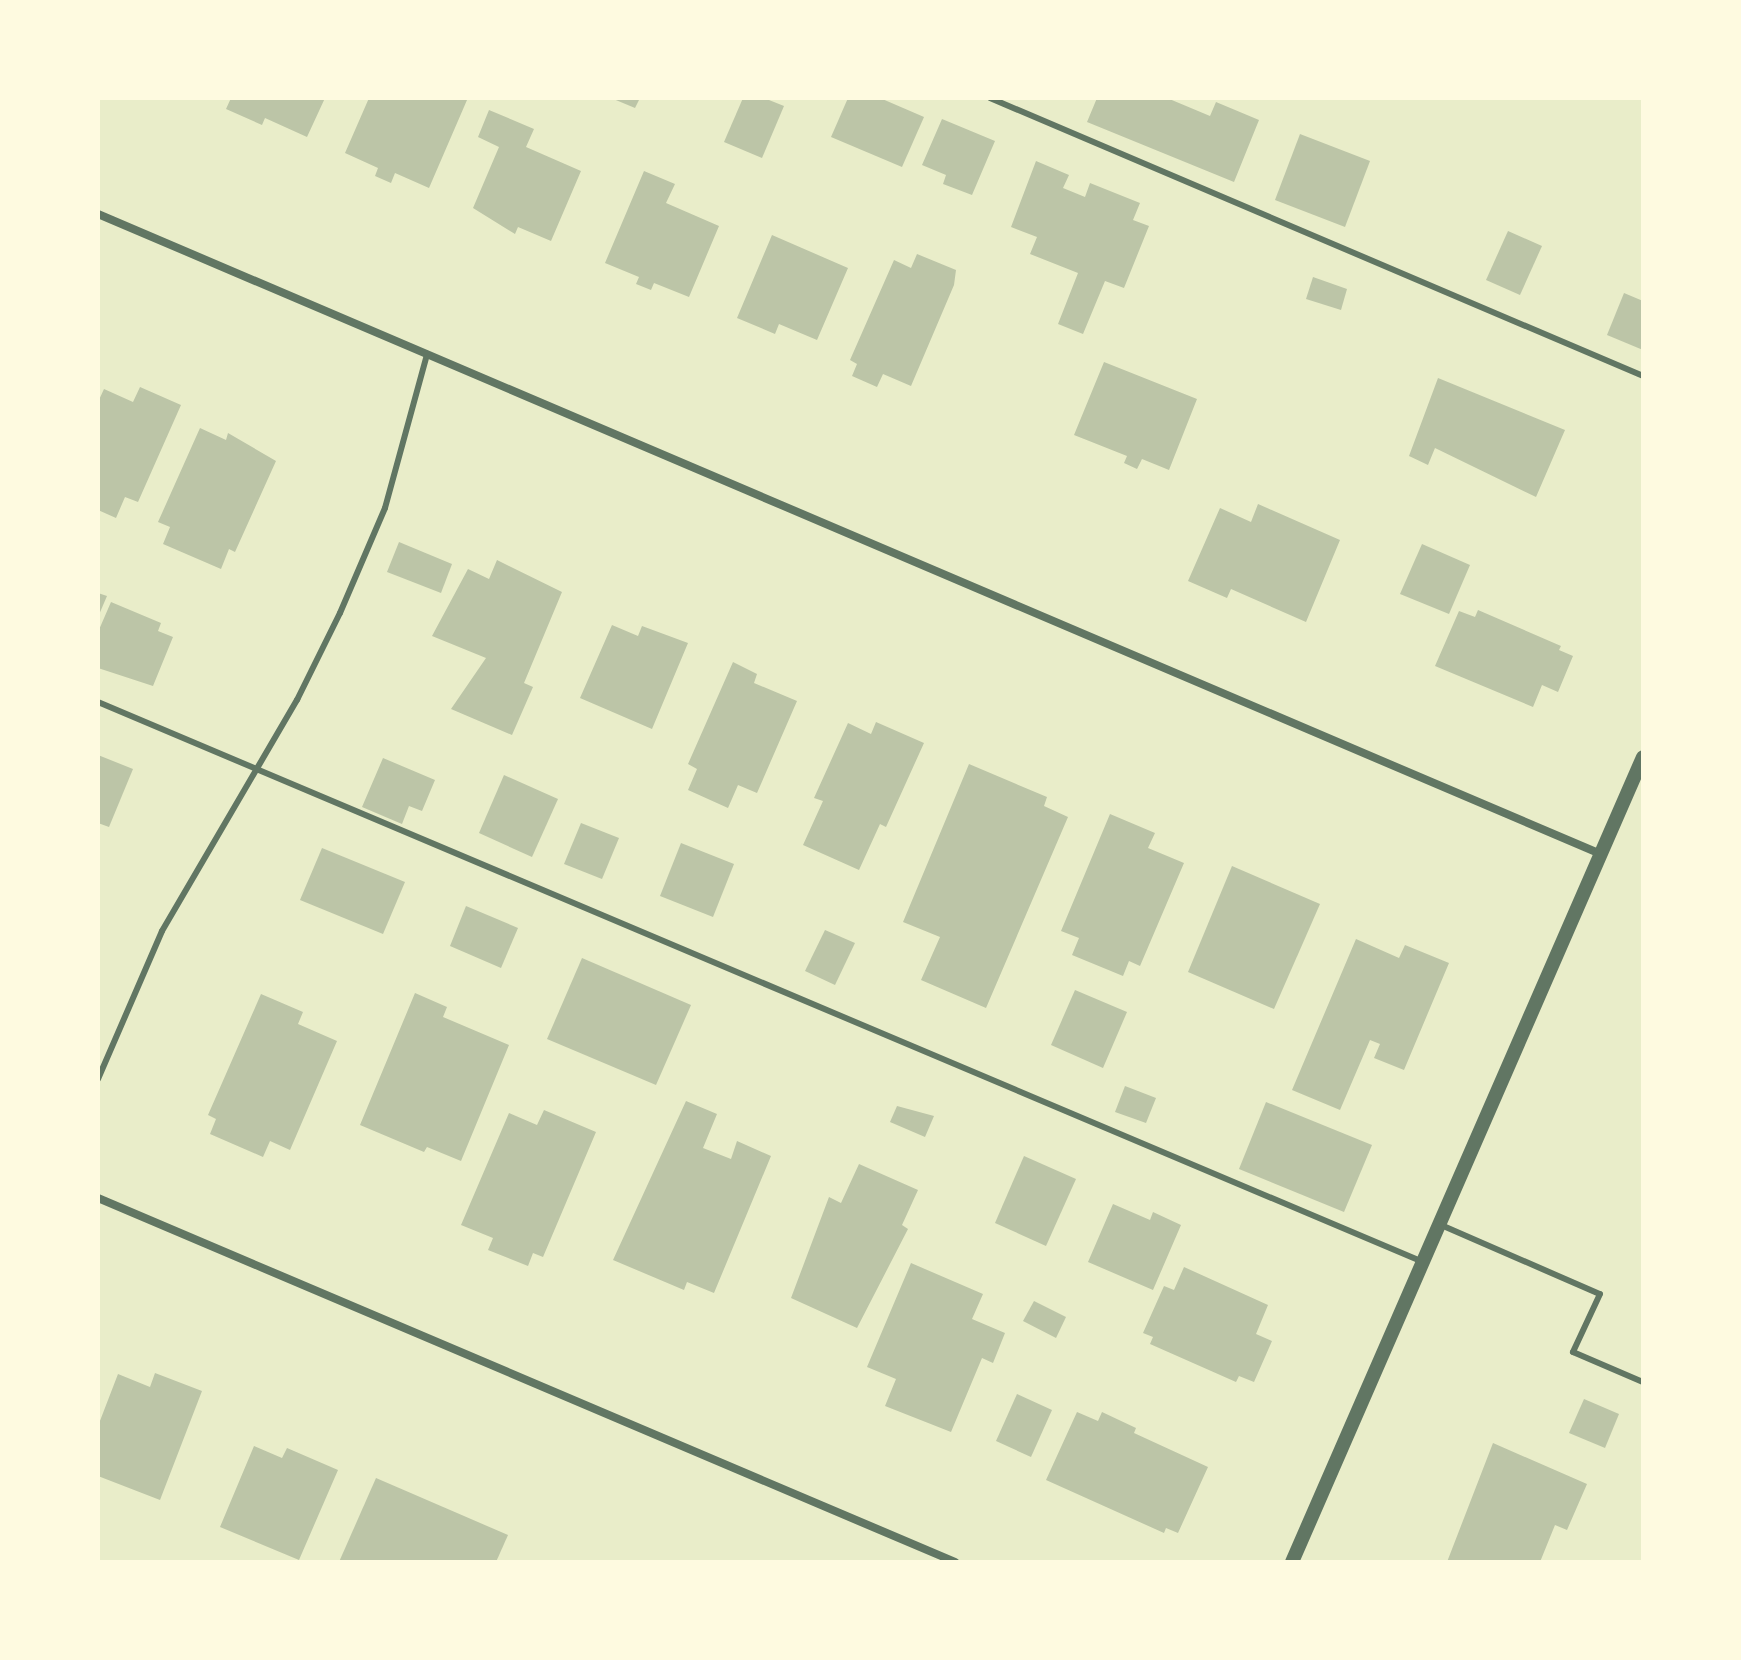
<!DOCTYPE html>
<html>
<head>
<meta charset="utf-8">
<style>
  body { margin:0 }
  #map { position:relative; width:1741px; height:1660px; overflow:hidden; background:#e9edc9; font-family:Helvetica,sans-serif }
  div>[style] { position:absolute }
  .building>* { inset:0; background:#bcc5a7 }
  .service>* { height:6px; margin:-3px; padding:0 3px; transform-origin:3px; border-radius:3px; background:#617663 }
  .minor>* { height:8px; margin:-4px; padding:0 4px; transform-origin:4px; border-radius:4px; background:#617663 }
  .tertiary>* { height:14px; margin:-7px; padding:0 7px; transform-origin:7px; border-radius:7px; background:#617663 }
  span { translate:-50% -50%; white-space:nowrap; text-align:center; line-height:1.15; -webkit-text-stroke:6px #fefae0; paint-order:stroke }
  .frame { position:absolute; inset:0; border:100px solid #fefae0; pointer-events:none }
</style>
</head>
<body>
<div id="map">
  <div class="building">
    <div style="clip-path:polygon(231px 98px,325px 98px,307px 137px,265px 118px,262px 125px,226px 109px)"></div>
    <div style="clip-path:polygon(369px 98px,467px 100px,429px 188px,395px 173px,391px 183px,375px 176px,378px 168px,345px 153px)"></div>
    <div style="clip-path:polygon(611px 98px,640px 98px,635px 108px)"></div>
    <div style="clip-path:polygon(743px 98px,764px 98px,784px 106px,762px 158px,724px 142px)"></div>
    <div style="clip-path:polygon(848px 98px,880px 98px,924px 117px,902px 167px,831px 137px)"></div>
    <div style="clip-path:polygon(1097px 98px,1167px 98px,1210px 116px,1216px 102px,1259px 120px,1234px 182px,1087px 122px)"></div>
    <div style="clip-path:polygon(489px 110px,534px 129px,526px 147px,581px 171px,551px 241px,518px 227px,515px 234px,473px 208px,499px 147px,478px 137px)"></div>
    <div style="clip-path:polygon(942px 119px,995px 141px,972px 195px,943px 184px,946px 175px,922px 165px)"></div>
    <div style="clip-path:polygon(1300px 134px,1370px 161px,1345px 227px,1275px 200px)"></div>
    <div style="clip-path:polygon(1036px 161px,1069px 175px,1063px 188px,1085px 197px,1090px 183px,1140px 203px,1133px 220px,1149px 226px,1124px 288px,1105px 281px,1083px 334px,1058px 324px,1078px 273px,1030px 254px,1037px 237px,1011px 227px)"></div>
    <div style="clip-path:polygon(644px 171px,675px 184px,666px 203px,719px 226px,689px 297px,654px 283px,651px 290px,636px 284px,639px 277px,605px 263px)"></div>
    <div style="clip-path:polygon(1508px 231px,1542px 246px,1520px 295px,1486px 280px)"></div>
    <div style="clip-path:polygon(772px 235px,848px 268px,817px 340px,779px 324px,775px 334px,737px 318px)"></div>
    <div style="clip-path:polygon(917px 254px,956px 270px,954px 285px,911px 386px,883px 374px,877px 387px,852px 376px,857px 364px,850px 360px,894px 260px,911px 268px)"></div>
    <div style="clip-path:polygon(1313px 277px,1347px 289px,1341px 310px,1306px 299px)"></div>
    <div style="clip-path:polygon(1624px 293px,1643px 301px,1643px 350px,1607px 335px)"></div>
    <div style="clip-path:polygon(1104px 362px,1197px 399px,1169px 470px,1142px 459px,1137px 469px,1124px 463px,1127px 456px,1074px 435px)"></div>
    <div style="clip-path:polygon(1438px 378px,1565px 430px,1536px 497px,1435px 448px,1428px 465px,1409px 456px)"></div>
    <div style="clip-path:polygon(140px 387px,181px 405px,138px 502px,125px 497px,116px 518px,98px 510px,98px 402px,104px 389px,133px 402px)"></div>
    <div style="clip-path:polygon(200px 428px,226px 440px,228px 433px,276px 461px,235px 552px,229px 549px,221px 569px,163px 544px,170px 527px,158px 522px)"></div>
    <div style="clip-path:polygon(1258px 504px,1340px 540px,1306px 622px,1231px 589px,1227px 598px,1188px 581px,1220px 508px,1251px 522px)"></div>
    <div style="clip-path:polygon(399px 542px,452px 564px,441px 593px,387px 572px)"></div>
    <div style="clip-path:polygon(1422px 544px,1470px 565px,1449px 614px,1400px 594px)"></div>
    <div style="clip-path:polygon(497px 560px,562px 592px,524px 683px,533px 687px,512px 735px,451px 709px,486px 658px,432px 636px,468px 569px,489px 579px)"></div>
    <div style="clip-path:polygon(98px 593px,107px 596px,98px 617px)"></div>
    <div style="clip-path:polygon(111px 602px,161px 623px,158px 631px,173px 637px,153px 686px,98px 668px,98px 632px)"></div>
    <div style="clip-path:polygon(1478px 610px,1561px 646px,1559px 650px,1573px 656px,1558px 692px,1542px 685px,1533px 707px,1435px 666px,1459px 611px,1475px 617px)"></div>
    <div style="clip-path:polygon(612px 625px,638px 636px,642px 626px,688px 643px,652px 729px,580px 698px)"></div>
    <div style="clip-path:polygon(733px 662px,757px 674px,754px 683px,797px 701px,757px 793px,738px 785px,728px 808px,688px 790px,697px 769px,688px 764px)"></div>
    <div style="clip-path:polygon(876px 722px,924px 743px,886px 827px,880px 824px,859px 870px,803px 845px,823px 801px,814px 798px,848px 723px,871px 734px)"></div>
    <div style="clip-path:polygon(98px 755px,133px 769px,109px 827px,98px 823px)"></div>
    <div style="clip-path:polygon(383px 758px,435px 780px,422px 811px,409px 806px,402px 824px,362px 807px)"></div>
    <div style="clip-path:polygon(969px 764px,1047px 797px,1044px 806px,1068px 817px,986px 1008px,921px 980px,940px 937px,903px 922px)"></div>
    <div style="clip-path:polygon(504px 775px,558px 799px,532px 857px,479px 833px)"></div>
    <div style="clip-path:polygon(1110px 814px,1155px 833px,1148px 848px,1184px 863px,1140px 966px,1129px 961px,1123px 976px,1072px 955px,1079px 938px,1061px 931px)"></div>
    <div style="clip-path:polygon(581px 823px,619px 838px,602px 879px,564px 864px)"></div>
    <div style="clip-path:polygon(681px 843px,734px 864px,713px 917px,660px 896px)"></div>
    <div style="clip-path:polygon(322px 848px,405px 882px,383px 934px,300px 900px)"></div>
    <div style="clip-path:polygon(1232px 866px,1320px 904px,1274px 1009px,1188px 972px)"></div>
    <div style="clip-path:polygon(466px 906px,518px 928px,501px 968px,450px 946px)"></div>
    <div style="clip-path:polygon(825px 930px,855px 943px,835px 985px,805px 971px)"></div>
    <div style="clip-path:polygon(1356px 939px,1399px 958px,1405px 945px,1449px 963px,1404px 1070px,1374px 1058px,1380px 1044px,1370px 1040px,1340px 1110px,1292px 1090px)"></div>
    <div style="clip-path:polygon(582px 958px,691px 1005px,656px 1085px,547px 1039px)"></div>
    <div style="clip-path:polygon(1075px 990px,1127px 1012px,1103px 1068px,1051px 1045px)"></div>
    <div style="clip-path:polygon(415px 993px,447px 1007px,443px 1017px,509px 1045px,461px 1161px,427px 1147px,424px 1152px,360px 1125px)"></div>
    <div style="clip-path:polygon(261px 994px,303px 1012px,298px 1024px,337px 1041px,290px 1150px,270px 1141px,263px 1157px,210px 1134px,216px 1119px,208px 1115px)"></div>
    <div style="clip-path:polygon(1125px 1086px,1156px 1098px,1146px 1123px,1115px 1112px)"></div>
    <div style="clip-path:polygon(686px 1101px,717px 1114px,703px 1148px,731px 1159px,737px 1141px,771px 1156px,714px 1293px,687px 1282px,684px 1290px,613px 1260px)"></div>
    <div style="clip-path:polygon(1266px 1102px,1372px 1145px,1344px 1212px,1239px 1169px)"></div>
    <div style="clip-path:polygon(897px 1106px,934px 1116px,925px 1137px,890px 1122px)"></div>
    <div style="clip-path:polygon(544px 1110px,596px 1132px,543px 1257px,533px 1253px,528px 1266px,488px 1250px,493px 1238px,461px 1225px,509px 1113px,537px 1125px)"></div>
    <div style="clip-path:polygon(1024px 1156px,1076px 1179px,1046px 1246px,995px 1223px)"></div>
    <div style="clip-path:polygon(859px 1164px,918px 1190px,902px 1225px,908px 1229px,857px 1328px,791px 1298px,829px 1197px,841px 1203px)"></div>
    <div style="clip-path:polygon(1113px 1204px,1150px 1220px,1153px 1212px,1181px 1225px,1153px 1290px,1088px 1262px)"></div>
    <div style="clip-path:polygon(911px 1263px,983px 1294px,972px 1319px,1005px 1333px,993px 1363px,982px 1358px,951px 1432px,885px 1406px,896px 1379px,867px 1367px)"></div>
    <div style="clip-path:polygon(1184px 1267px,1268px 1305px,1256px 1334px,1272px 1341px,1254px 1382px,1239px 1376px,1236px 1382px,1150px 1344px,1153px 1337px,1143px 1333px,1164px 1286px,1174px 1290px)"></div>
    <div style="clip-path:polygon(1034px 1301px,1066px 1317px,1056px 1338px,1023px 1321px)"></div>
    <div style="clip-path:polygon(155px 1373px,202px 1391px,160px 1500px,98px 1476px,98px 1426px,118px 1374px,150px 1387px)"></div>
    <div style="clip-path:polygon(1017px 1394px,1052px 1410px,1031px 1457px,996px 1441px)"></div>
    <div style="clip-path:polygon(1584px 1399px,1619px 1414px,1605px 1448px,1569px 1433px)"></div>
    <div style="clip-path:polygon(1077px 1412px,1098px 1421px,1102px 1412px,1136px 1428px,1134px 1433px,1208px 1467px,1178px 1533px,1166px 1528px,1164px 1533px,1046px 1480px)"></div>
    <div style="clip-path:polygon(1493px 1443px,1587px 1484px,1567px 1530px,1555px 1525px,1540px 1562px,1447px 1562px)"></div>
    <div style="clip-path:polygon(254px 1446px,282px 1458px,287px 1448px,338px 1470px,299px 1560px,220px 1527px)"></div>
    <div style="clip-path:polygon(376px 1478px,508px 1535px,496px 1562px,339px 1562px)"></div>
  </div>
  <div class="service">
    <div style="left:990px;top:98px;width:710px;rotate:23.06deg"></div>
    <div style="left:98px;top:702px;width:1436px;rotate:22.91deg"></div>
    <div style="left:98px;top:1079px;width:161px;rotate:-66.6deg"></div>
    <div style="left:162px;top:931px;width:268px;rotate:-59.7deg"></div>
    <div style="left:297px;top:700px;width:97px;rotate:-63.7deg"></div>
    <div style="left:340px;top:613px;width:114px;rotate:-66.8deg"></div>
    <div style="left:385px;top:508px;width:160px;rotate:-74.7deg"></div>
    <div style="left:1441px;top:1225px;width:173px;rotate:23.5deg"></div>
    <div style="left:1600px;top:1294px;width:64px;rotate:115deg"></div>
    <div style="left:1573px;top:1352px;width:76px;rotate:23.2deg"></div>
  </div>
  <div class="minor">
    <div style="left:98px;top:214px;width:1634px;rotate:23.07deg"></div>
    <div style="left:98px;top:1198px;width:931px;rotate:23.01deg"></div>
  </div>
  <div class="tertiary">
    <div style="left:1292px;top:1562px;width:878px;rotate:-66.44deg"></div>
  </div>
  <div class="frame"></div>
</div>
</body>
</html>
